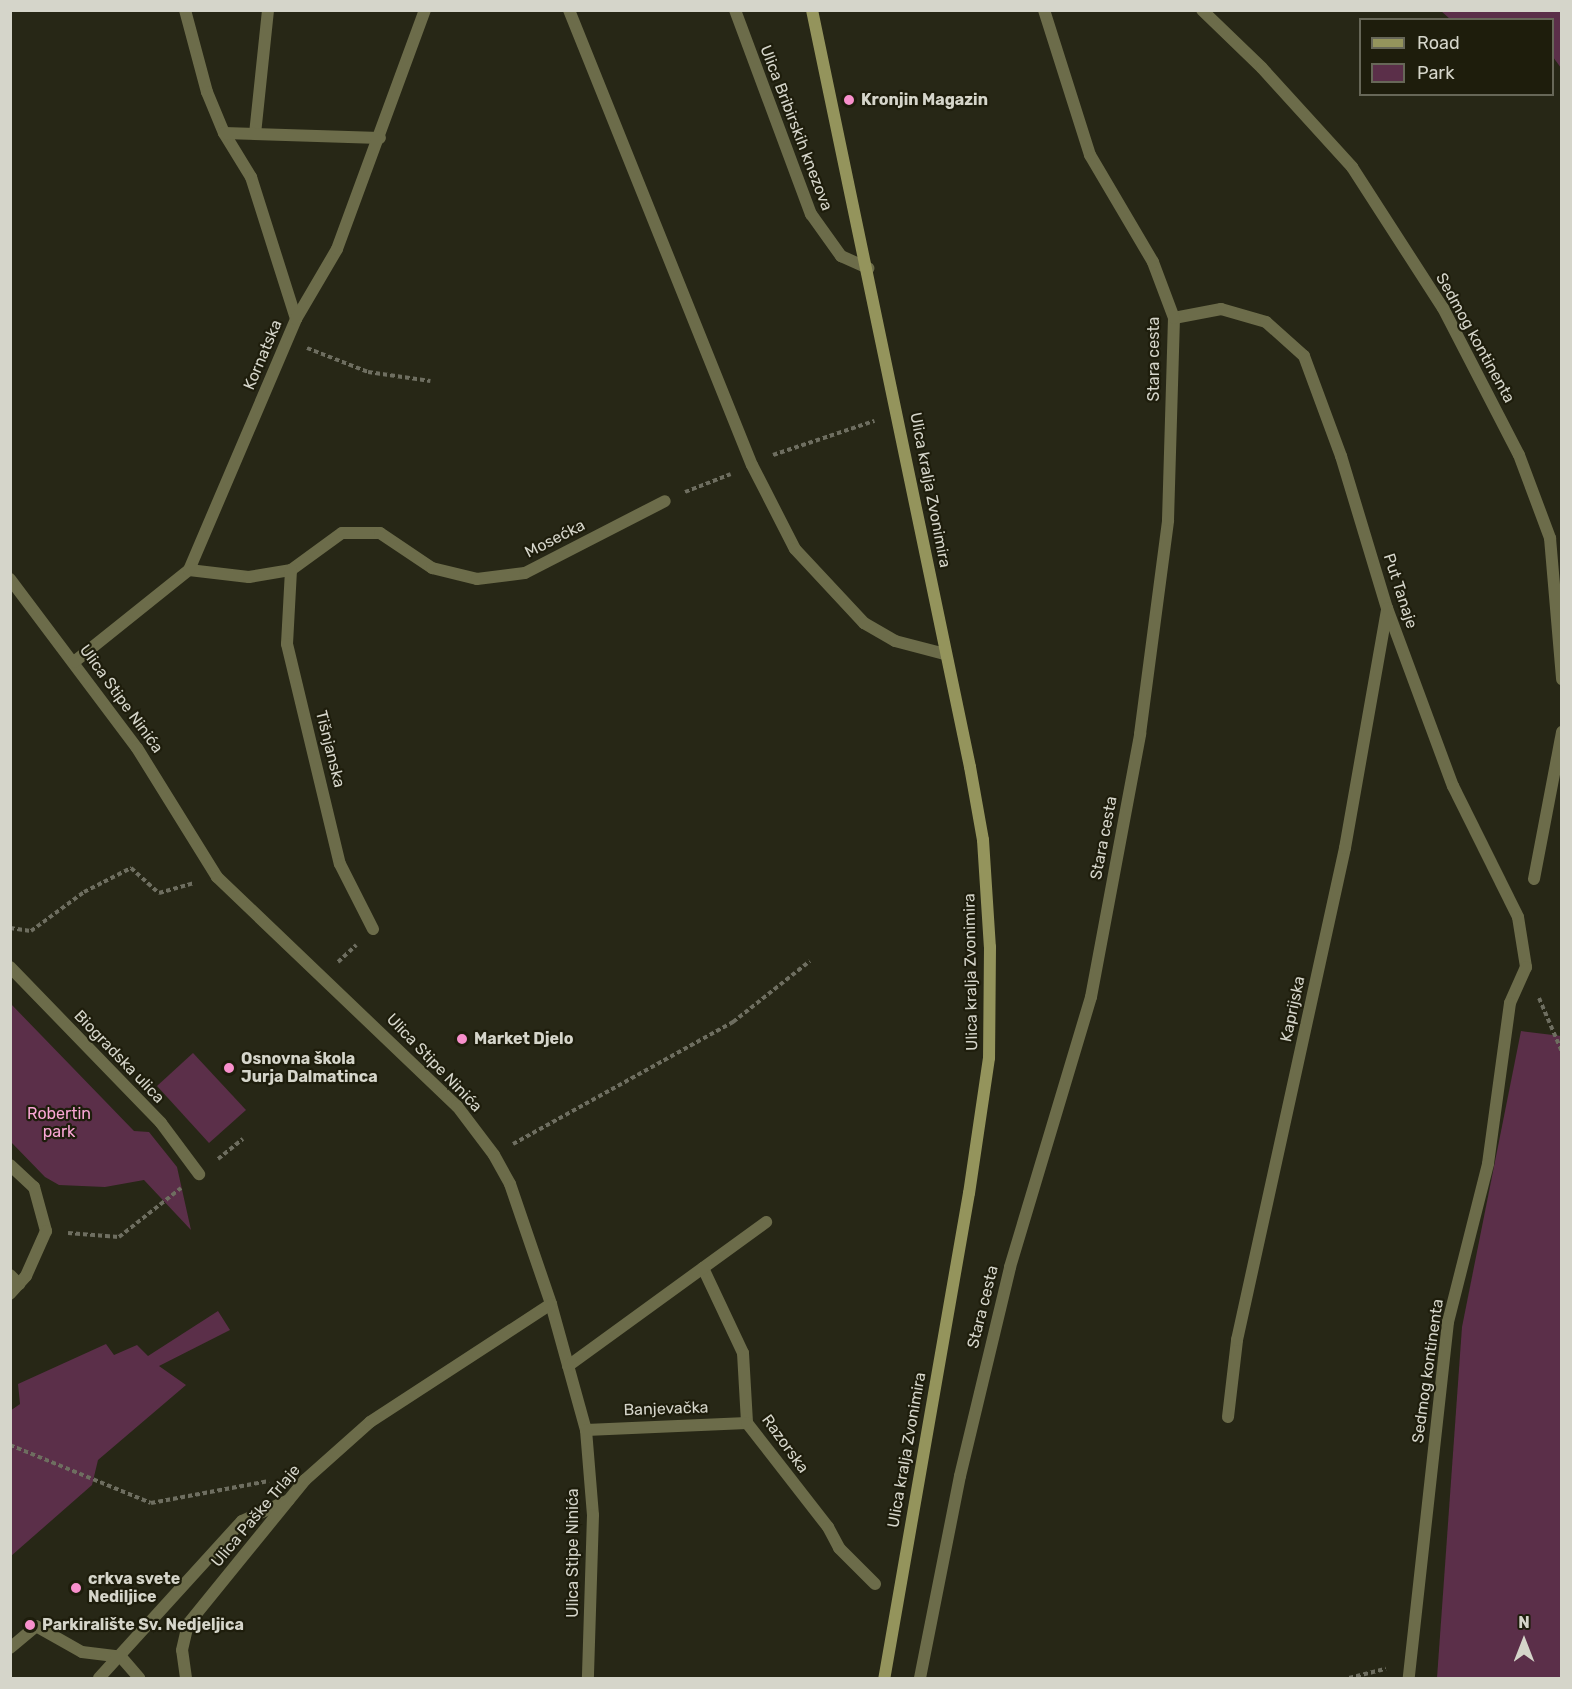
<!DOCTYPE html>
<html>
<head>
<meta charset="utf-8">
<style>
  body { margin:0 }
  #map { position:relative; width:1572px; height:1689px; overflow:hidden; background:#272716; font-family:Rubik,sans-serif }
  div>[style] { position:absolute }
  .green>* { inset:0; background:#5b2f49 }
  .path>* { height:4px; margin-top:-2px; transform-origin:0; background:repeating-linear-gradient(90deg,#6e6e60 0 4.5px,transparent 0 7.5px) }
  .service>* { height:12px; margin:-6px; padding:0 6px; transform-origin:6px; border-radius:6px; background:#6c6c4a }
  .pedestrian>* { height:12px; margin:-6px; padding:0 6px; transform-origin:6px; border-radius:6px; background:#6c6c4a }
  .minor>* { height:12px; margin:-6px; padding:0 6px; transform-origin:6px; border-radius:6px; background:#6c6c4a }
  .tertiary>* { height:12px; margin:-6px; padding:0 6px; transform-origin:6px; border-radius:6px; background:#6c6c4a }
  .secondary>* { height:12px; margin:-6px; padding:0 6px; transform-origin:6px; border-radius:6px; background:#94945c }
  .dots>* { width:16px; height:16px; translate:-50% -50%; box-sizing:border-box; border:3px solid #1e1d0c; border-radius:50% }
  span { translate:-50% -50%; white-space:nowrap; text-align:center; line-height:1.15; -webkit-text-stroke:4.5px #1e1d0c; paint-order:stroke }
  .poi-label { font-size:16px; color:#d5d5ca; font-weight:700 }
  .left { translate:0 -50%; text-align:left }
  .street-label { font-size:16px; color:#d5d5ca }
  .park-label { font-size:16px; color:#f9a6d4 }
  .frame { position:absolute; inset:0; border:12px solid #d5d5ca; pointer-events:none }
  .legend { position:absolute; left:1359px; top:18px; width:195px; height:78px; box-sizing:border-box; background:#1e1d0c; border:2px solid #676758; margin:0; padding:8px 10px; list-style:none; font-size:18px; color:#d5d5ca }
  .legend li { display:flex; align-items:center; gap:12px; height:30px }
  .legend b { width:30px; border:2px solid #676758 }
  .north { position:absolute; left:1494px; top:1611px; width:60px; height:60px; -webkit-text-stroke:4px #1e1d0c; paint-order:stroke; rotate:0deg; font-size:16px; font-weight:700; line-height:24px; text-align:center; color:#d5d5ca }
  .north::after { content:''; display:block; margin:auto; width:21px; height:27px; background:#d5d5ca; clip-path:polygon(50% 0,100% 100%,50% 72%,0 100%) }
</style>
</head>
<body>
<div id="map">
  <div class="green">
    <div style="clip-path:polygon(1441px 11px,1561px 11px,1561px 68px,1553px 57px,1552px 20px,1450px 19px)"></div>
    <div style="clip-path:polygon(11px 1004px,134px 1131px,149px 1132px,177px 1167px,191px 1230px,144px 1180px,105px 1187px,59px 1185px,45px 1177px,11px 1142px)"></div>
    <div style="clip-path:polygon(1521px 1031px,1561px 1036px,1561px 1678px,1437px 1678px,1462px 1327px)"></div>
    <div style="clip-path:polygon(193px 1053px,246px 1110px,209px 1143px,157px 1086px)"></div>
    <div style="clip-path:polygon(218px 1311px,230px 1330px,159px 1366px,186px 1385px,98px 1460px,92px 1485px,11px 1556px,10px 1411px,20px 1404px,18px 1384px,106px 1344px,114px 1355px,137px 1345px,148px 1356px)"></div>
  </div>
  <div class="path">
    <div style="left:307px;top:348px;width:66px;rotate:21.5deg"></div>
    <div style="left:368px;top:372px;width:63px;rotate:8.3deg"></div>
    <div style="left:773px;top:455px;width:107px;rotate:-18.6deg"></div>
    <div style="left:685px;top:492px;width:49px;rotate:-21.4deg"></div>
    <div style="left:10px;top:928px;width:21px;rotate:8deg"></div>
    <div style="left:31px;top:931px;width:66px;rotate:-36.3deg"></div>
    <div style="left:84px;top:892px;width:53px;rotate:-27.1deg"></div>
    <div style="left:131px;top:868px;width:38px;rotate:42deg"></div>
    <div style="left:159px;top:893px;width:36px;rotate:-16deg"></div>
    <div style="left:338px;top:962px;width:25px;rotate:-43deg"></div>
    <div style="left:1539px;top:998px;width:59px;rotate:66.9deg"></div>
    <div style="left:513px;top:1144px;width:252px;rotate:-29deg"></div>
    <div style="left:733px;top:1022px;width:98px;rotate:-38.4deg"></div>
    <div style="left:218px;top:1159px;width:32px;rotate:-39deg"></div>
    <div style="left:68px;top:1233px;width:51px;rotate:4.5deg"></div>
    <div style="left:119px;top:1237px;width:79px;rotate:-38.3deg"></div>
    <div style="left:10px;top:1445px;width:152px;rotate:22.4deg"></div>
    <div style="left:151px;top:1503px;width:120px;rotate:-10.6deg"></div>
    <div style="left:1349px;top:1678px;width:38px;rotate:-14deg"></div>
  </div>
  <div class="service">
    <div style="left:255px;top:134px;width:125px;rotate:-84deg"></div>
    <div style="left:10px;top:967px;width:217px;rotate:45.9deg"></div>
    <div style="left:161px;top:1123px;width:64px;rotate:53.3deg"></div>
    <div style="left:703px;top:1268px;width:94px;rotate:64.8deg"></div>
    <div style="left:743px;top:1353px;width:70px;rotate:86.7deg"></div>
    <div style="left:10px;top:1275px;width:13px;rotate:45deg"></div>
    <div style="left:10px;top:1648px;width:34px;rotate:-40deg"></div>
    <div style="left:36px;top:1626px;width:53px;rotate:29.5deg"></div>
    <div style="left:82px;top:1652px;width:39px;rotate:7deg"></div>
    <div style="left:121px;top:1657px;width:28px;rotate:49deg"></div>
    <div style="left:99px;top:1678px;width:212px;rotate:-47.7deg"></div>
    <div style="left:242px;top:1521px;width:51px;rotate:-24.1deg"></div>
  </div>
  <div class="pedestrian">
    <div style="left:586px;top:1430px;width:161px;rotate:-2.5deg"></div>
    <div style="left:747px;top:1423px;width:132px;rotate:52.1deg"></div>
    <div style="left:828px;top:1527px;width:24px;rotate:62deg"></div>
    <div style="left:839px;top:1548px;width:51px;rotate:45deg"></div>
  </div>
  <div class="minor">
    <div style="left:185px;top:10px;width:85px;rotate:75deg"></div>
    <div style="left:207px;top:92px;width:44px;rotate:67.5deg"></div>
    <div style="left:224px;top:133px;width:52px;rotate:58.5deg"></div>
    <div style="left:251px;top:177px;width:149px;rotate:72.4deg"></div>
    <div style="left:569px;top:10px;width:490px;rotate:68.1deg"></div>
    <div style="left:752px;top:465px;width:94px;rotate:62.9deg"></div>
    <div style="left:795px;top:549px;width:101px;rotate:47deg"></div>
    <div style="left:864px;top:623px;width:36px;rotate:30deg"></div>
    <div style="left:895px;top:641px;width:52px;rotate:14.6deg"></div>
    <div style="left:1202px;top:10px;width:83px;rotate:44deg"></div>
    <div style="left:1262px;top:68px;width:134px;rotate:47.7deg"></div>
    <div style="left:1352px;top:167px;width:168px;rotate:57.2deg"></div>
    <div style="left:1443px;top:308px;width:165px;rotate:62.7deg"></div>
    <div style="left:1519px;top:455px;width:89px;rotate:69.5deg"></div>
    <div style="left:1550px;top:538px;width:142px;rotate:85.1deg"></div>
    <div style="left:224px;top:133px;width:156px;rotate:1.8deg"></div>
    <div style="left:1174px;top:318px;width:48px;rotate:-10.8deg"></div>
    <div style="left:1221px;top:309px;width:47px;rotate:16.1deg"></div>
    <div style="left:1266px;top:322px;width:51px;rotate:41.8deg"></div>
    <div style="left:1304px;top:356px;width:107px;rotate:69.7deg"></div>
    <div style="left:1341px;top:456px;width:159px;rotate:73.2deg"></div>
    <div style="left:1387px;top:608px;width:190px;rotate:69.7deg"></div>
    <div style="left:1453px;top:786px;width:146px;rotate:63.6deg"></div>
    <div style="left:1518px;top:917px;width:51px;rotate:80.9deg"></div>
    <div style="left:1526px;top:967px;width:39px;rotate:114deg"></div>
    <div style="left:1510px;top:1003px;width:162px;rotate:97.8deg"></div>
    <div style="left:1488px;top:1164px;width:163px;rotate:104.2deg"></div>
    <div style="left:1448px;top:1322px;width:358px;rotate:96.3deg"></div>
    <div style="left:189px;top:570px;width:60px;rotate:6.7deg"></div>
    <div style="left:249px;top:577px;width:43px;rotate:-9.5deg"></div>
    <div style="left:291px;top:570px;width:63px;rotate:-36deg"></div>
    <div style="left:342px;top:533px;width:38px"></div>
    <div style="left:380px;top:533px;width:63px;rotate:33.9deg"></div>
    <div style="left:432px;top:568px;width:46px;rotate:13.7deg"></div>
    <div style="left:477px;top:579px;width:48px;rotate:-7.1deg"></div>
    <div style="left:525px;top:573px;width:157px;rotate:-27.2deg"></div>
    <div style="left:291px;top:570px;width:74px;rotate:93.1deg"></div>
    <div style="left:287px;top:644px;width:226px;rotate:76.5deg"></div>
    <div style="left:340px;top:864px;width:73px;rotate:63.1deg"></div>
    <div style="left:10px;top:579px;width:211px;rotate:53.1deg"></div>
    <div style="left:137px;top:748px;width:152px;rotate:58.2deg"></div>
    <div style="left:217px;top:877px;width:332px;rotate:43.7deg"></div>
    <div style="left:457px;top:1106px;width:61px;rotate:52.9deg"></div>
    <div style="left:494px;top:1155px;width:33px;rotate:61deg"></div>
    <div style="left:510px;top:1184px;width:127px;rotate:71.1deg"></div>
    <div style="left:551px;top:1304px;width:131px;rotate:74.5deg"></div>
    <div style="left:586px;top:1430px;width:85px;rotate:85.3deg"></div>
    <div style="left:593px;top:1515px;width:163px;rotate:91.8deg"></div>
    <div style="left:74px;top:662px;width:147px;rotate:-38.7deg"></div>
    <div style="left:189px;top:570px;width:273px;rotate:-66.9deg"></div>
    <div style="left:296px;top:319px;width:81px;rotate:-59.6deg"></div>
    <div style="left:337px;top:249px;width:255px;rotate:-69.8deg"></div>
    <div style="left:1534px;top:879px;width:150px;rotate:-79.2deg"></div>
    <div style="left:10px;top:1165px;width:33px;rotate:43deg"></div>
    <div style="left:34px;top:1187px;width:46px;rotate:74.7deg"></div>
    <div style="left:46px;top:1231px;width:49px;rotate:114deg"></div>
    <div style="left:26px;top:1276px;width:24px;rotate:132deg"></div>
    <div style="left:568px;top:1366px;width:245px;rotate:-36deg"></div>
    <div style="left:1228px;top:1417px;width:78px;rotate:-83.3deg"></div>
    <div style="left:1237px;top:1340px;width:504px;rotate:-77.62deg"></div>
    <div style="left:1345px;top:848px;width:243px;rotate:-80deg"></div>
    <div style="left:186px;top:1678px;width:28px;rotate:-98deg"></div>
    <div style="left:182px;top:1650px;width:27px;rotate:-77deg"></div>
    <div style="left:188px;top:1624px;width:186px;rotate:-50.9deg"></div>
    <div style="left:305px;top:1480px;width:87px;rotate:-41.7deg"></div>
    <div style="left:370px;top:1422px;width:216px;rotate:-33.1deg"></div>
    <div style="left:920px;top:1678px;width:206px;rotate:-78.8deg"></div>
    <div style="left:960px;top:1476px;width:215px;rotate:-76.5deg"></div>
    <div style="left:1010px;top:1267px;width:282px;rotate:-73.3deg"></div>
    <div style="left:1091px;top:997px;width:268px;rotate:-79.4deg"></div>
    <div style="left:1140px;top:734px;width:216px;rotate:-82.5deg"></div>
    <div style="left:1168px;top:520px;width:202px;rotate:-88.3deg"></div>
    <div style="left:1174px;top:318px;width:60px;rotate:-110.6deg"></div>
    <div style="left:1153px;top:262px;width:124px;rotate:-120.5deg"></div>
    <div style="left:1090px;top:155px;width:152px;rotate:-107.6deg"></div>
  </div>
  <div class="tertiary">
    <div style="left:735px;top:10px;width:218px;rotate:69.6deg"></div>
    <div style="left:811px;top:214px;width:52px;rotate:54.5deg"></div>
    <div style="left:841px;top:256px;width:30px;rotate:24deg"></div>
  </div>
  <div class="secondary">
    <div style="left:812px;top:10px;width:773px;rotate:78.21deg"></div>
    <div style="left:970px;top:767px;width:74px;rotate:79.9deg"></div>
    <div style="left:983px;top:840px;width:107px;rotate:86.3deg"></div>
    <div style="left:990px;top:947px;width:111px;rotate:90.5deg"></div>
    <div style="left:989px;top:1058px;width:136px;rotate:98.4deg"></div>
    <div style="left:969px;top:1193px;width:492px;rotate:99.9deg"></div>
  </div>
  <div class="dots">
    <div style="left:849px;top:100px;background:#f890cc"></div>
    <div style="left:462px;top:1039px;background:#f890cc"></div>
    <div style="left:229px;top:1068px;background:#f890cc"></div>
    <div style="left:76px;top:1588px;background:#f890cc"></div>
    <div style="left:30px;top:1625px;background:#f890cc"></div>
  </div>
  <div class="poi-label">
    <span class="left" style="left:861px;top:100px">Kronjin Magazin</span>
    <span class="left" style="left:474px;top:1039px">Market Djelo</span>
    <span class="left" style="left:241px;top:1068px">Osnovna škola<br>Jurja Dalmatinca</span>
    <span class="left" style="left:88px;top:1588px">crkva svete<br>Nediljice</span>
    <span class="left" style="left:42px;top:1625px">Parkiralište Sv. Nedjeljica</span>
  </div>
  <div class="street-label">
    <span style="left:796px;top:128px;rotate:69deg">Ulica Bribirskih knezova</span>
    <span style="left:1475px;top:338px;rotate:61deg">Sedmog kontinenta</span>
    <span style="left:263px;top:355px;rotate:-67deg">Kornatska</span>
    <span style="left:1154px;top:359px;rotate:-90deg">Stara cesta</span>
    <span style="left:930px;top:490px;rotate:79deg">Ulica kralja Zvonimira</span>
    <span style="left:555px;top:539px;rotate:-27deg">Mosećka</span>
    <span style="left:1400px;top:591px;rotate:72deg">Put Tanaje</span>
    <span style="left:121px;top:699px;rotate:54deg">Ulica Stipe Ninića</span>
    <span style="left:330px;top:749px;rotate:76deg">Tišnjanska</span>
    <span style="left:1104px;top:838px;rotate:-79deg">Stara cesta</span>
    <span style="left:971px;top:972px;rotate:-91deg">Ulica kralja Zvonimira</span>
    <span style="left:1293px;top:1009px;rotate:-78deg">Kaprijska</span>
    <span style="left:119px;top:1057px;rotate:46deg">Biogradska ulica</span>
    <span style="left:434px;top:1063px;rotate:46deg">Ulica Stipe Ninića</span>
    <span style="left:983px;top:1307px;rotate:-76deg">Stara cesta</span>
    <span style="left:1428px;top:1371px;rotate:-82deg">Sedmog kontinenta</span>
    <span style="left:666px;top:1409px;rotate:-2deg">Banjevačka</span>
    <span style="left:785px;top:1444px;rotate:54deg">Razorska</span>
    <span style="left:907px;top:1450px;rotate:-80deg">Ulica kralja Zvonimira</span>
    <span style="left:256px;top:1516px;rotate:-50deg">Ulica Paške Trlaje</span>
    <span style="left:573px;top:1553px;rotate:-90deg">Ulica Stipe Ninića</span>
  </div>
  <div class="park-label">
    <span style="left:59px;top:1123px">Robertin<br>park</span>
  </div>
  <div class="frame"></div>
  <ul class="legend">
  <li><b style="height:8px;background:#94945c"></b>Road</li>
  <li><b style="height:16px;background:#5b2f49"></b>Park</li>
  </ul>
  <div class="north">N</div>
</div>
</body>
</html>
